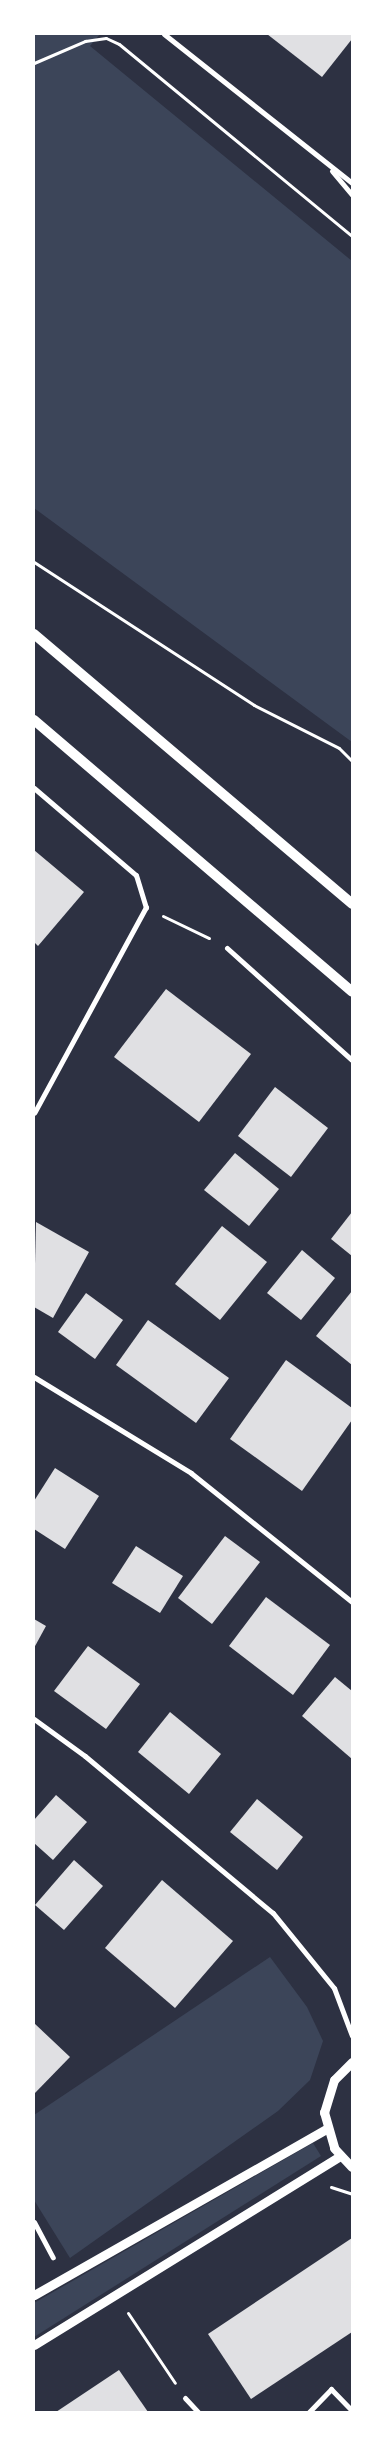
<!DOCTYPE html>
<html>
<head>
<meta charset="utf-8">
<style>
  body { margin:0 }
  #map { position:relative; width:386px; height:2446px; overflow:hidden; background:#2d3142; font-family:Inter,sans-serif }
  div>[style] { position:absolute }
  .green>* { inset:0; background:#3c4559 }
  .building>* { inset:0; background:#e0e0e3 }
  .path>* { height:3px; margin:-1.5px; padding:0 1.5px; transform-origin:1.5px; border-radius:1.5px; background:#fff }
  .minor>* { height:5px; margin:-2.5px; padding:0 2.5px; transform-origin:2.5px; border-radius:2.5px; background:#fff }
  .tertiary>* { height:9px; margin:-4.5px; padding:0 4.5px; transform-origin:4.5px; border-radius:4.5px; background:#fff }
  .secondary>* { height:10px; margin:-5px; padding:0 5px; transform-origin:5px; border-radius:5px; background:#fff }
  span { translate:-50% -50%; white-space:nowrap; text-align:center; line-height:1.15; -webkit-text-stroke:4px #fff; paint-order:stroke }
  .frame { position:absolute; inset:0; border:35px solid #fff; pointer-events:none }
</style>
</head>
<body>
<div id="map">
  <div class="green">
    <div style="clip-path:polygon(34px 34px,100px 34px,90px 46px,352px 261px,352px 742px,34px 508px)"></div>
    <div style="clip-path:polygon(270px 1957px,307px 2007px,323px 2041px,310px 2080px,278px 2111px,70px 2258px,34px 2200px,34px 2115px)"></div>
    <div style="clip-path:polygon(313px 2143px,321px 2156px,34px 2337px,34px 2303px)"></div>
  </div>
  <div class="building">
    <div style="clip-path:polygon(267px 34px,352px 34px,352px 39px,322px 77px)"></div>
    <div style="clip-path:polygon(34px 850px,84px 892px,38px 946px,34px 942px)"></div>
    <div style="clip-path:polygon(166px 989px,251px 1054px,199px 1122px,114px 1057px)"></div>
    <div style="clip-path:polygon(275px 1087px,328px 1128px,291px 1177px,238px 1136px)"></div>
    <div style="clip-path:polygon(235px 1153px,279px 1189px,249px 1226px,204px 1190px)"></div>
    <div style="clip-path:polygon(352px 1212px,352px 1256px,331px 1239px)"></div>
    <div style="clip-path:polygon(36px 1222px,89px 1252px,53px 1318px,34px 1307px)"></div>
    <div style="clip-path:polygon(222px 1226px,267px 1262px,220px 1320px,175px 1284px)"></div>
    <div style="clip-path:polygon(302px 1250px,335px 1278px,301px 1320px,267px 1293px)"></div>
    <div style="clip-path:polygon(352px 1291px,352px 1365px,316px 1336px)"></div>
    <div style="clip-path:polygon(86px 1293px,123px 1320px,95px 1359px,58px 1332px)"></div>
    <div style="clip-path:polygon(148px 1320px,229px 1378px,196px 1423px,116px 1365px)"></div>
    <div style="clip-path:polygon(286px 1360px,352px 1408px,352px 1420px,302px 1491px,230px 1439px)"></div>
    <div style="clip-path:polygon(55px 1468px,99px 1496px,65px 1549px,34px 1529px,34px 1501px)"></div>
    <div style="clip-path:polygon(225px 1536px,260px 1562px,212px 1624px,178px 1598px)"></div>
    <div style="clip-path:polygon(136px 1546px,183px 1576px,160px 1613px,112px 1583px)"></div>
    <div style="clip-path:polygon(266px 1597px,330px 1645px,293px 1695px,229px 1646px)"></div>
    <div style="clip-path:polygon(34px 1619px,46px 1626px,34px 1648px)"></div>
    <div style="clip-path:polygon(88px 1646px,140px 1684px,106px 1729px,54px 1691px)"></div>
    <div style="clip-path:polygon(335px 1677px,352px 1691px,352px 1759px,302px 1716px)"></div>
    <div style="clip-path:polygon(170px 1712px,221px 1754px,189px 1794px,138px 1752px)"></div>
    <div style="clip-path:polygon(56px 1795px,87px 1822px,53px 1860px,34px 1843px,34px 1820px)"></div>
    <div style="clip-path:polygon(257px 1799px,303px 1837px,277px 1870px,230px 1832px)"></div>
    <div style="clip-path:polygon(74px 1860px,103px 1886px,64px 1930px,35px 1905px)"></div>
    <div style="clip-path:polygon(162px 1880px,233px 1941px,175px 2008px,105px 1948px)"></div>
    <div style="clip-path:polygon(34px 2023px,70px 2057px,34px 2094px)"></div>
    <div style="clip-path:polygon(352px 2238px,352px 2332px,251px 2399px,208px 2334px)"></div>
    <div style="clip-path:polygon(119px 2370px,148px 2412px,56px 2412px)"></div>
  </div>
  <div class="path">
    <div style="left:34px;top:63px;width:56px;rotate:-23.3deg"></div>
    <div style="left:85px;top:41px;width:21px;rotate:-8deg"></div>
    <div style="left:106px;top:38px;width:14px;rotate:25deg"></div>
    <div style="left:119px;top:44px;width:302px;rotate:39.5deg"></div>
    <div style="left:34px;top:562px;width:262px;rotate:33deg"></div>
    <div style="left:254px;top:705px;width:95px;rotate:26.8deg"></div>
    <div style="left:339px;top:748px;width:18px;rotate:45deg"></div>
    <div style="left:163px;top:916px;width:51px;rotate:25.6deg"></div>
    <div style="left:331px;top:2187px;width:22px;rotate:18deg"></div>
    <div style="left:128px;top:2313px;width:84px;rotate:56.1deg"></div>
  </div>
  <div class="minor">
    <div style="left:164px;top:34px;width:240px;rotate:38.4deg"></div>
    <div style="left:332px;top:171px;width:31px;rotate:50deg"></div>
    <div style="left:34px;top:788px;width:134px;rotate:40.5deg"></div>
    <div style="left:136px;top:875px;width:34px;rotate:73deg"></div>
    <div style="left:146px;top:907px;width:234px;rotate:118.5deg"></div>
    <div style="left:227px;top:948px;width:168px;rotate:41.9deg"></div>
    <div style="left:34px;top:1377px;width:184px;rotate:31.4deg"></div>
    <div style="left:191px;top:1473px;width:206px;rotate:38.7deg"></div>
    <div style="left:34px;top:1719px;width:63px;rotate:36deg"></div>
    <div style="left:85px;top:1756px;width:245px;rotate:39.9deg"></div>
    <div style="left:273px;top:1913px;width:97px;rotate:50.9deg"></div>
    <div style="left:334px;top:1988px;width:51px;rotate:69.4deg"></div>
    <div style="left:34px;top:2222px;width:40px;rotate:62deg"></div>
    <div style="left:185px;top:2398px;width:19px;rotate:47deg"></div>
    <div style="left:309px;top:2412px;width:32px;rotate:-46deg"></div>
    <div style="left:331px;top:2389px;width:30px;rotate:46deg"></div>
  </div>
  <div class="tertiary">
    <div style="left:352px;top:2062px;width:25px;rotate:135deg"></div>
    <div style="left:334px;top:2080px;width:34px;rotate:107deg"></div>
    <div style="left:324px;top:2112px;width:37px;rotate:74deg"></div>
    <div style="left:334px;top:2148px;width:26px;rotate:47deg"></div>
    <div style="left:34px;top:2295px;width:336px;rotate:-29.6deg"></div>
    <div style="left:34px;top:2345px;width:360px;rotate:-31.7deg"></div>
  </div>
  <div class="secondary">
    <div style="left:34px;top:634px;width:417px;rotate:40.3deg"></div>
    <div style="left:34px;top:720px;width:418px;rotate:40.5deg"></div>
  </div>
  <div class="frame"></div>
</div>
</body>
</html>
